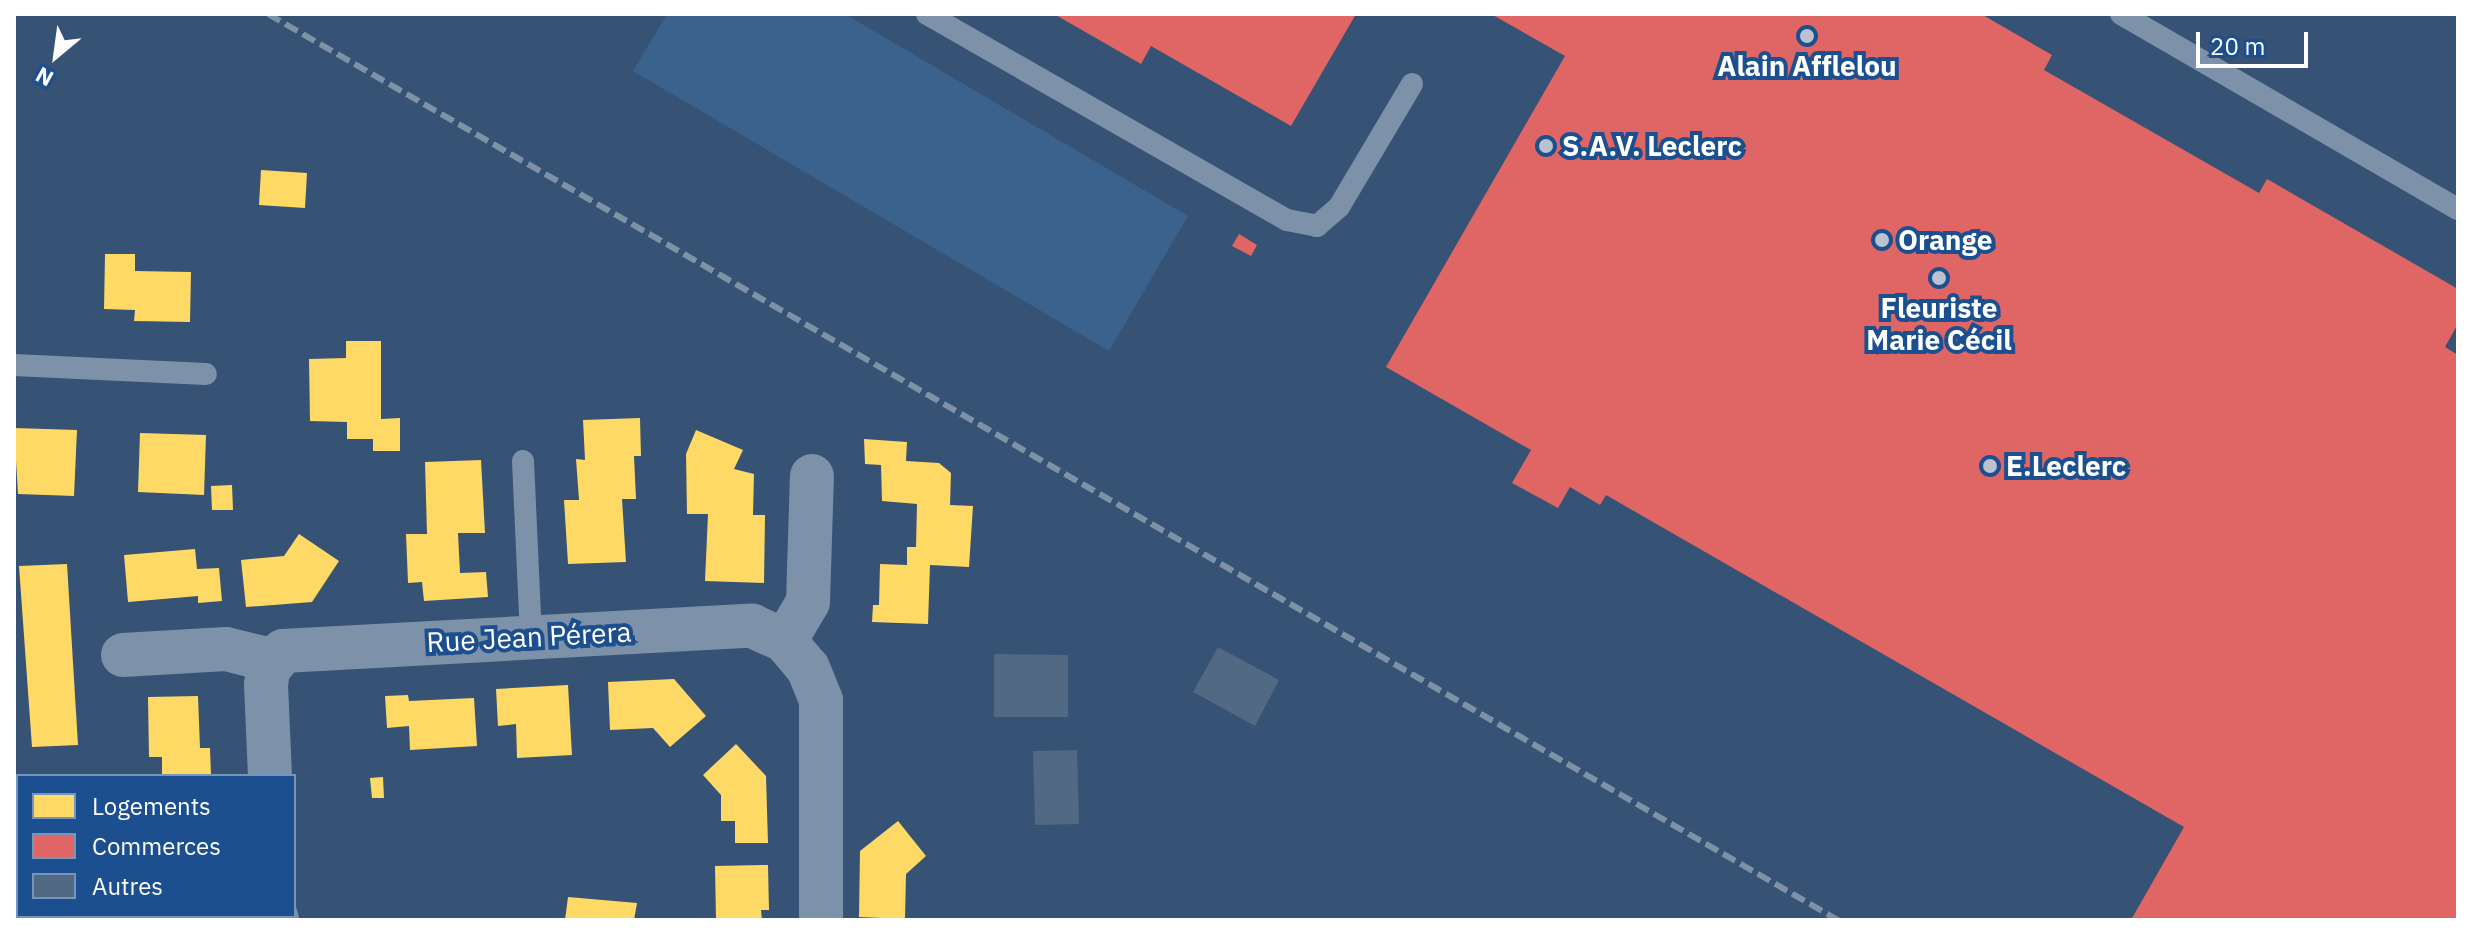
<!DOCTYPE html>
<html>
<head>
<meta charset="utf-8">
<style>
  body { margin:0 }
  #map { position:relative; width:2472px; height:934px; overflow:hidden; background:#365274; font-family:"IBM Plex Sans",sans-serif }
  div>[style] { position:absolute }
  .water>* { inset:0; background:#3b618d }
  .homes>* { inset:0; background:#ffd966 }
  .shops>* { inset:0; background:#e06666 }
  .building>* { inset:0; background:#526984 }
  .lane>* { height:22px; margin:-11px; padding:0 11px; transform-origin:11px; border-radius:11px; background:#7d92a8 }
  .street>* { height:44px; margin:-22px; padding:0 22px; transform-origin:22px; border-radius:22px; background:#7d92a8 }
  .rail>* { height:6px; margin-top:-3px; transform-origin:0; background:repeating-linear-gradient(90deg,#7e92a7 0 14px,transparent 0 20px) }
  .dots>* { width:22px; height:22px; translate:-50% -50%; box-sizing:border-box; border:4px solid #1b4f8f; border-radius:50% }
  span { translate:-50% -50%; white-space:nowrap; text-align:center; line-height:1.15; -webkit-text-stroke:8px #1b4f8f; paint-order:stroke }
  .poi-label { font-size:28px; color:#fff; font-weight:700 }
  .left { translate:0 -50%; text-align:left }
  .street-label { font-size:28px; color:#fff }
  .frame { position:absolute; inset:0; border:16px solid #fff; pointer-events:none }
  .legend { position:absolute; left:16px; top:774px; width:280px; height:144px; box-sizing:border-box; background:#1b4f8f; border:2px solid #7695bc; margin:0; padding:10px 14px; list-style:none; font-size:24px; color:#fff }
  .legend li { display:flex; align-items:center; gap:16px; height:40px }
  .legend b { width:40px; border:2px solid #7695bc }
  .north { position:absolute; left:16px; top:16px; width:80px; height:80px; -webkit-text-stroke:6px #1b4f8f; paint-order:stroke; rotate:209deg; font-size:22px; font-weight:700; line-height:32px; text-align:center; color:#fff }
  .north::after { content:''; display:block; margin:auto; width:28px; height:36px; background:#fff; clip-path:polygon(50% 0,100% 100%,50% 72%,0 100%) }
  .scale { position:absolute; left:2196px; top:32px; width:112px; height:36px; box-sizing:border-box; border:4px solid #fff; border-top:0; padding-left:10px; font-size:24px; line-height:28px; white-space:nowrap; color:#fff; -webkit-text-stroke:6px #1b4f8f; paint-order:stroke }
</style>
</head>
<body>
<div id="map">
  <div class="water">
    <div style="clip-path:polygon(667px 14px,845px 14px,1188px 216px,1109px 351px,633px 71px)"></div>
  </div>
  <div class="homes">
    <div style="clip-path:polygon(261px 170px,307px 173px,305px 208px,259px 205px)"></div>
    <div style="clip-path:polygon(105px 254px,135px 254px,135px 271px,191px 272px,190px 322px,134px 321px,135px 310px,104px 309px)"></div>
    <div style="clip-path:polygon(346px 341px,381px 341px,381px 419px,400px 418px,400px 451px,373px 451px,373px 439px,347px 439px,347px 422px,310px 421px,309px 359px,346px 358px)"></div>
    <div style="clip-path:polygon(640px 418px,641px 456px,634px 456px,636px 499px,622px 499px,626px 562px,568px 564px,564px 500px,579px 500px,576px 459px,585px 460px,583px 420px)"></div>
    <div style="clip-path:polygon(14px 428px,77px 430px,74px 496px,18px 494px)"></div>
    <div style="clip-path:polygon(696px 430px,743px 450px,734px 469px,754px 474px,753px 515px,765px 515px,764px 583px,705px 581px,708px 514px,687px 514px,686px 454px)"></div>
    <div style="clip-path:polygon(140px 433px,206px 435px,204px 495px,138px 492px)"></div>
    <div style="clip-path:polygon(864px 439px,907px 442px,906px 461px,939px 463px,951px 473px,950px 505px,973px 506px,969px 567px,930px 565px,928px 624px,872px 622px,873px 605px,879px 605px,880px 564px,907px 565px,907px 547px,916px 547px,917px 504px,882px 501px,881px 465px,865px 464px)"></div>
    <div style="clip-path:polygon(481px 460px,485px 533px,458px 533px,460px 573px,486px 572px,488px 597px,424px 601px,422px 582px,408px 583px,406px 534px,427px 534px,425px 462px)"></div>
    <div style="clip-path:polygon(232px 485px,233px 510px,212px 510px,211px 486px)"></div>
    <div style="clip-path:polygon(299px 534px,339px 561px,312px 602px,246px 607px,241px 560px,284px 556px)"></div>
    <div style="clip-path:polygon(195px 549px,197px 569px,219px 568px,222px 601px,198px 603px,198px 596px,128px 602px,124px 555px)"></div>
    <div style="clip-path:polygon(67px 564px,78px 745px,32px 747px,19px 566px)"></div>
    <div style="clip-path:polygon(674px 679px,706px 716px,670px 747px,653px 728px,610px 730px,608px 682px)"></div>
    <div style="clip-path:polygon(568px 685px,572px 755px,517px 758px,516px 724px,498px 726px,496px 689px)"></div>
    <div style="clip-path:polygon(408px 695px,409px 701px,474px 698px,477px 746px,410px 750px,409px 726px,387px 728px,385px 696px)"></div>
    <div style="clip-path:polygon(198px 696px,200px 748px,210px 748px,211px 776px,162px 776px,162px 757px,149px 757px,148px 697px)"></div>
    <div style="clip-path:polygon(736px 744px,766px 776px,768px 843px,735px 843px,735px 821px,721px 821px,721px 795px,703px 775px)"></div>
    <div style="clip-path:polygon(383px 777px,384px 798px,372px 798px,370px 778px)"></div>
    <div style="clip-path:polygon(898px 821px,926px 856px,906px 874px,905px 919px,859px 917px,860px 851px)"></div>
    <div style="clip-path:polygon(768px 865px,769px 910px,761px 910px,762px 920px,716px 920px,715px 866px)"></div>
    <div style="clip-path:polygon(568px 897px,637px 903px,634px 920px,565px 920px)"></div>
    <div style="clip-path:polygon(143px 916px,210px 916px,210px 920px,144px 920px)"></div>
  </div>
  <div class="shops">
    <div style="clip-path:polygon(1054px 14px,1356px 14px,1291px 126px,1151px 46px,1141px 64px)"></div>
    <div style="clip-path:polygon(1491px 14px,1981px 14px,2052px 55px,2044px 70px,2259px 193px,2267px 179px,2458px 289px,2458px 324px,2445px 347px,2458px 355px,2458px 920px,2131px 920px,2184px 827px,1606px 495px,1600px 505px,1570px 487px,1558px 508px,1512px 483px,1531px 450px,1386px 367px,1565px 56px)"></div>
    <div style="clip-path:polygon(1239px 234px,1257px 245px,1251px 256px,1232px 246px)"></div>
  </div>
  <div class="building">
    <div style="clip-path:polygon(1218px 647px,1279px 680px,1255px 726px,1193px 692px)"></div>
    <div style="clip-path:polygon(994px 654px,1068px 655px,1068px 717px,994px 717px)"></div>
    <div style="clip-path:polygon(1077px 750px,1079px 824px,1035px 825px,1033px 751px)"></div>
  </div>
  <div class="lane">
    <div style="left:927px;top:14px;width:415px;rotate:29.8deg"></div>
    <div style="left:1287px;top:220px;width:31px;rotate:11deg"></div>
    <div style="left:1317px;top:226px;width:29px;rotate:-41deg"></div>
    <div style="left:1339px;top:207px;width:143px;rotate:-59.3deg"></div>
    <div style="left:2121px;top:14px;width:389px;rotate:30.1deg"></div>
    <div style="left:14px;top:365px;width:192px;rotate:2.7deg"></div>
    <div style="left:523px;top:461px;width:176px;rotate:87.4deg"></div>
  </div>
  <div class="street">
    <div style="left:785px;top:641px;width:45px;rotate:-59.5deg"></div>
    <div style="left:808px;top:602px;width:126px;rotate:-88.2deg"></div>
    <div style="left:123px;top:655px;width:103px;rotate:-3.3deg"></div>
    <div style="left:226px;top:649px;width:49px;rotate:14deg"></div>
    <div style="left:270px;top:776px;width:91px;rotate:-92.5deg"></div>
    <div style="left:266px;top:685px;width:15px;rotate:-82deg"></div>
    <div style="left:268px;top:670px;width:24px;rotate:-52deg"></div>
    <div style="left:283px;top:651px;width:470px;rotate:-3.1deg"></div>
    <div style="left:752px;top:626px;width:36px;rotate:24deg"></div>
    <div style="left:785px;top:641px;width:35px;rotate:50deg"></div>
    <div style="left:808px;top:668px;width:35px;rotate:68deg"></div>
    <div style="left:821px;top:700px;width:220px;rotate:90deg"></div>
    <div style="left:276px;top:916px;width:4px;rotate:76deg"></div>
  </div>
  <div class="rail">
    <div style="left:268px;top:14px;width:1813px;rotate:29.99deg"></div>
  </div>
  <div class="dots">
    <div style="left:1807px;top:36px;background:#b9c2ce"></div>
    <div style="left:1546px;top:146px;background:#b9c2ce"></div>
    <div style="left:1882px;top:240px;background:#b9c2ce"></div>
    <div style="left:1939px;top:278px;background:#b9c2ce"></div>
    <div style="left:1990px;top:466px;background:#b9c2ce"></div>
  </div>
  <div class="poi-label">
    <span style="left:1807px;top:66px">Alain Afflelou</span>
    <span class="left" style="left:1562px;top:146px">S.A.V. Leclerc</span>
    <span class="left" style="left:1898px;top:240px">Orange</span>
    <span style="left:1939px;top:324px">Fleuriste<br>Marie Cécil</span>
    <span class="left" style="left:2006px;top:466px">E.Leclerc</span>
  </div>
  <div class="street-label">
    <span style="left:529px;top:637px;rotate:-3deg">Rue Jean Pérera</span>
  </div>
  <div class="frame"></div>
  <ul class="legend">
  <li><b style="height:22px;background:#ffd966"></b>Logements</li>
  <li><b style="height:22px;background:#e06666"></b>Commerces</li>
  <li><b style="height:22px;background:#526984"></b>Autres</li>
  </ul>
  <div class="north">N</div>
  <div class="scale">20 m</div>
</div>
</body>
</html>
